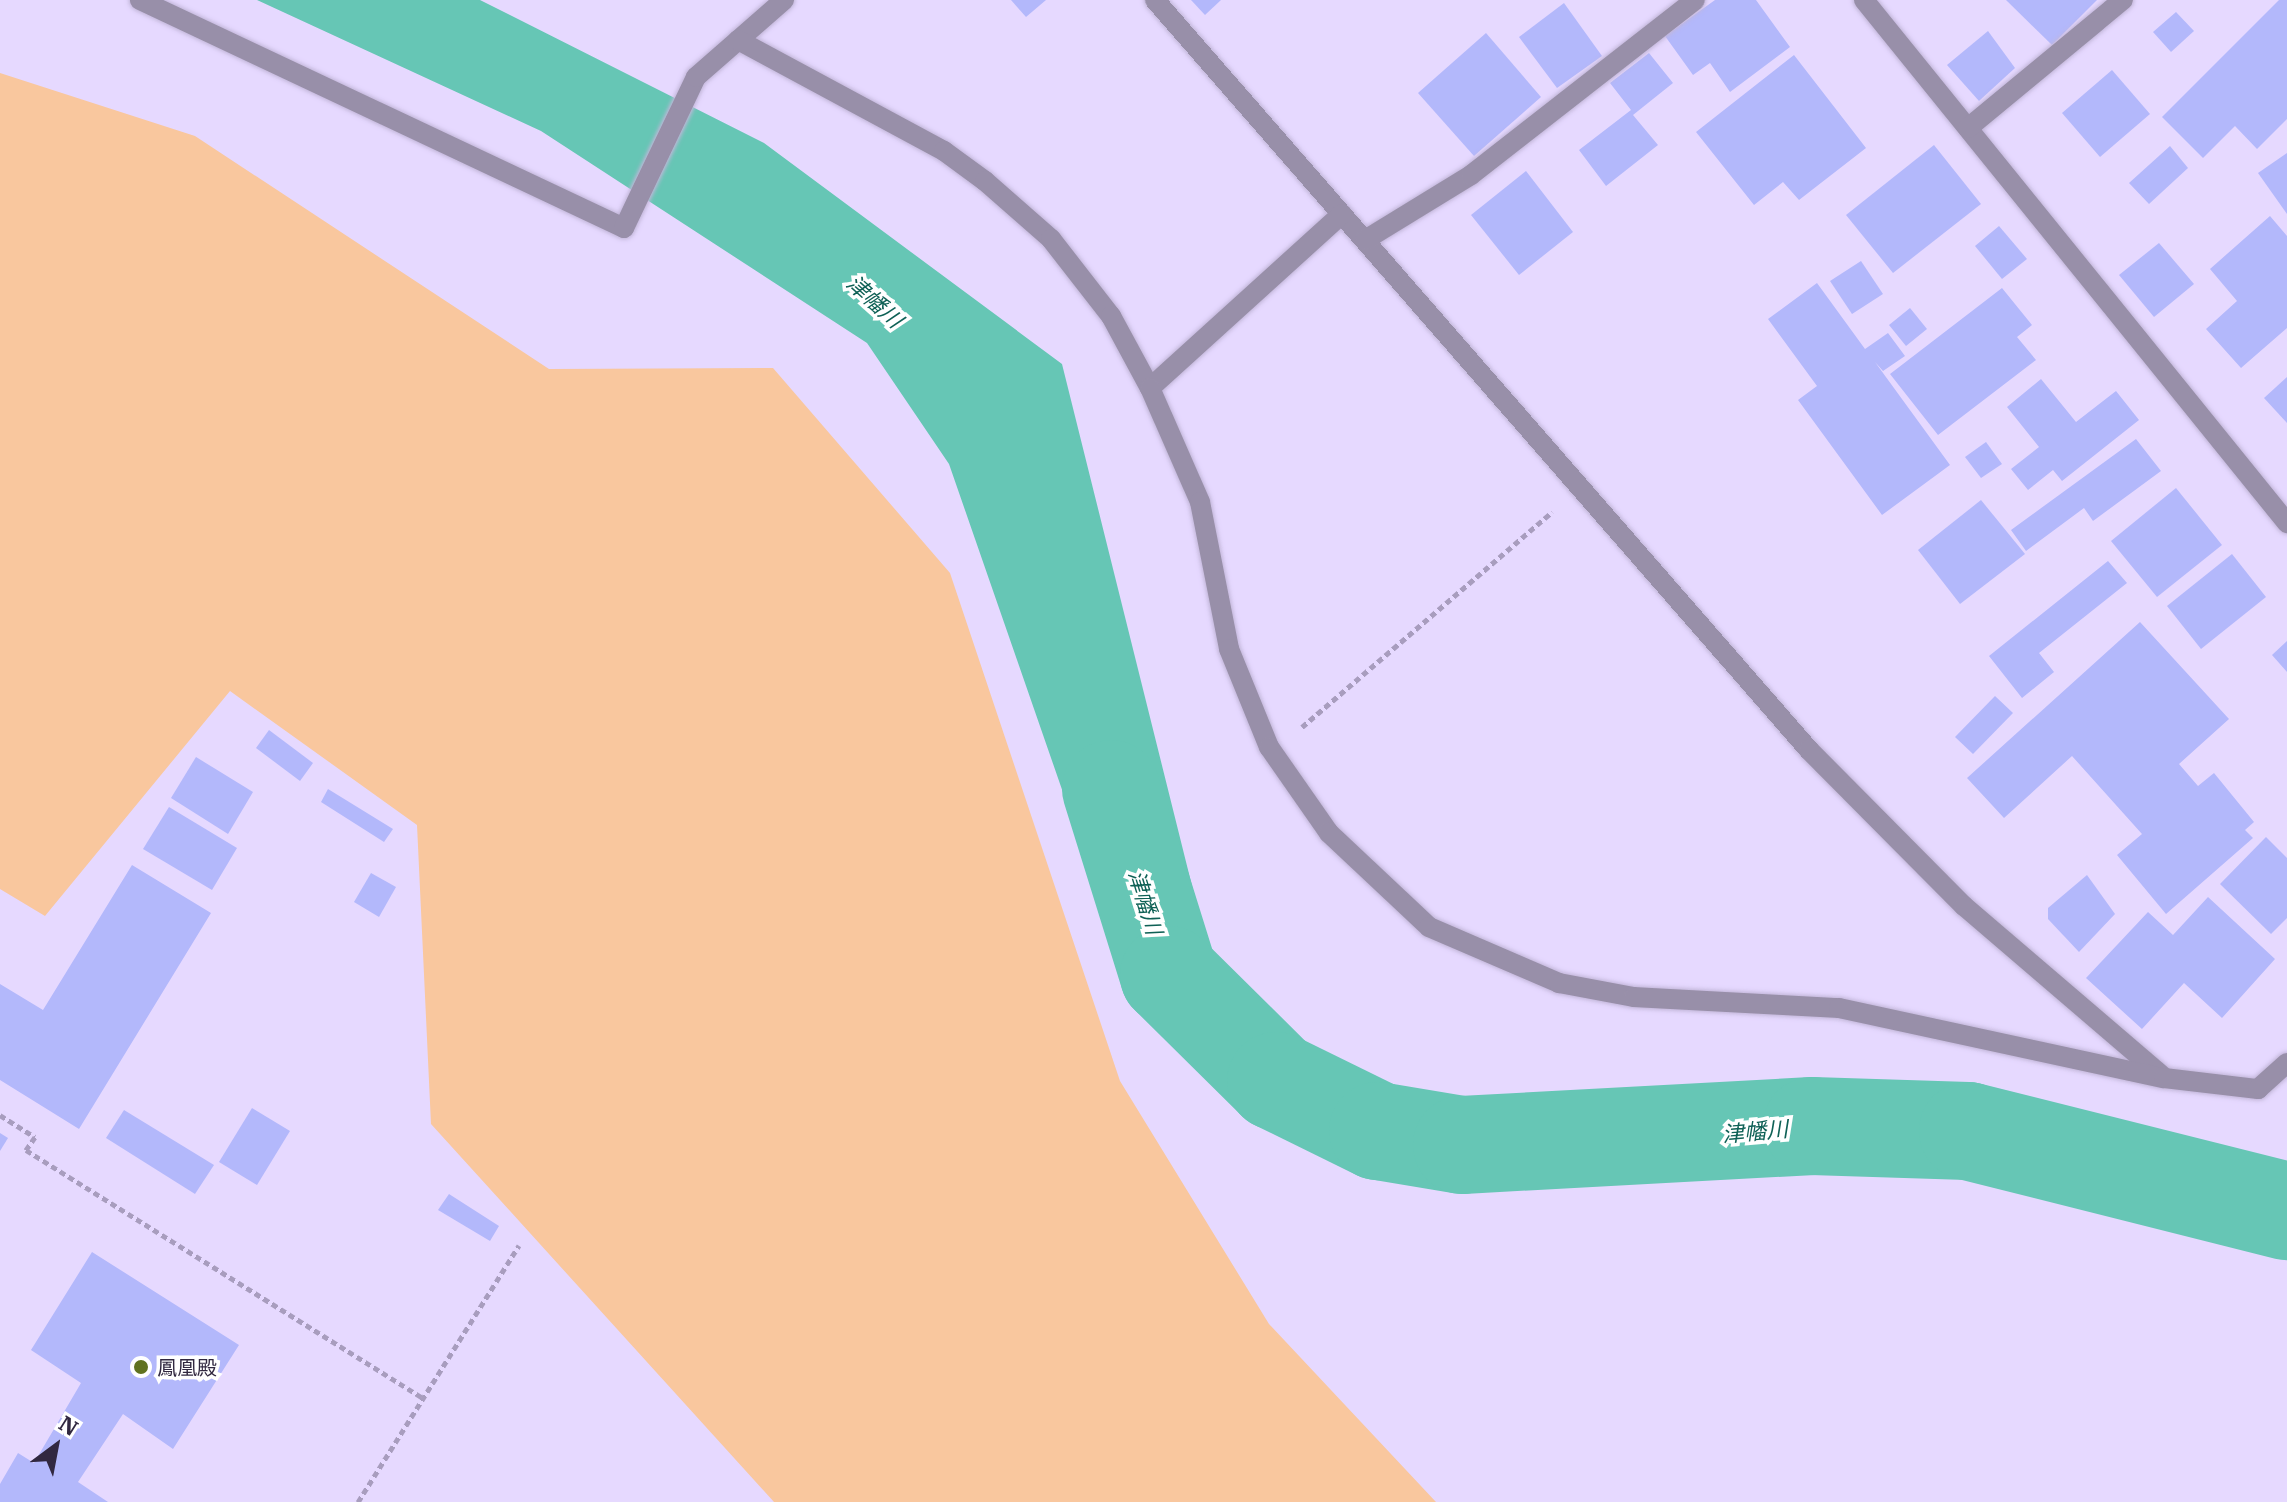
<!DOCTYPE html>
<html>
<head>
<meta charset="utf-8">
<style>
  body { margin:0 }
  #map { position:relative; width:2287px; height:1502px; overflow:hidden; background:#e6d9ff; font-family:"IBM Plex Serif","Noto Sans JP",serif }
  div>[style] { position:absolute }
  .green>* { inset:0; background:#f9c79e }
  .water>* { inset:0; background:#66c6b5 }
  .river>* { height:98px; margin:-49px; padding:0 49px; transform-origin:49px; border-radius:49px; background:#66c6b5 }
  .building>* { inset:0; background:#b3b8fb }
  .path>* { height:5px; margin-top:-2.5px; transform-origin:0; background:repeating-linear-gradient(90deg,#a89dbe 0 6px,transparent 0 10px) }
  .roads { filter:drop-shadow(0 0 2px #c2b6d9) drop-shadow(0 0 2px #c2b6d9) }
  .minor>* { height:20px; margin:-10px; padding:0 10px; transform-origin:10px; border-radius:10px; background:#988fa9 }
  .dots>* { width:22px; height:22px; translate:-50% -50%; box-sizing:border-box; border:4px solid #fff; border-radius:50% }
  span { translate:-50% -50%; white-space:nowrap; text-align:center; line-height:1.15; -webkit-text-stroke:7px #fff; paint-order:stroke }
  .poi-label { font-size:20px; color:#312840 }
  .left { translate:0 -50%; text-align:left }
  .water-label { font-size:22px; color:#0f6156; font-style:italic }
  .north { position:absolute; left:16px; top:1406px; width:80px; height:80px; -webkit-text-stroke:6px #fff; paint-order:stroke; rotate:32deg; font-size:22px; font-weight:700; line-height:32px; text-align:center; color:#312840 }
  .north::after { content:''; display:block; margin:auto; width:28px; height:36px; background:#312840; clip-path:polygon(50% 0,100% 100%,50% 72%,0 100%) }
</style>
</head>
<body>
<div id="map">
  <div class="green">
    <div style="clip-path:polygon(0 73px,195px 136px,549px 369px,773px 368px,950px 573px,1120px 1081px,1269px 1324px,1436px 1502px,774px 1502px,431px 1124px,417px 825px,230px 691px,45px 916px,0 889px)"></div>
  </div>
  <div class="water">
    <div style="clip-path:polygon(257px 0,480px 0,764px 143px,1062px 364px,1199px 914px,1109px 925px,949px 464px,867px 343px,541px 131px)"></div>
  </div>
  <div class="river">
    <div style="left:1111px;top:789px;width:195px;rotate:72.7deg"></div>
    <div style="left:1169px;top:975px;width:151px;rotate:44.7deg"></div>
    <div style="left:1276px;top:1081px;width:114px;rotate:26.1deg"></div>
    <div style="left:1378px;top:1131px;width:85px;rotate:9.5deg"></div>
    <div style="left:1462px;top:1145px;width:351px;rotate:-3.1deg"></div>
    <div style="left:1812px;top:1126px;width:156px;rotate:1.8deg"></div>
    <div style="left:1968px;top:1131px;width:329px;rotate:14.1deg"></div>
  </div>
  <div class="building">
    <div style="clip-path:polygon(1011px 0,1046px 0,1026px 17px)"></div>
    <div style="clip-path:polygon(1191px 0,1221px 0,1205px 15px)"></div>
    <div style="clip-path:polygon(1715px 0,1756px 0,1790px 47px,1730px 92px,1710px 63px,1693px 75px,1665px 36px)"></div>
    <div style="clip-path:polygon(2006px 0,2097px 0,2052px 45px)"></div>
    <div style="clip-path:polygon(2279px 0,2287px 0,2287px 119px,2257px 149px,2235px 126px,2203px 158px,2162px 117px)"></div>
    <div style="clip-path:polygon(1564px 3px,1602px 56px,1557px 88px,1519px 37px)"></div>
    <div style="clip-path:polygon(2176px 12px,2194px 31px,2171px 52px,2153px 32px)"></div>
    <div style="clip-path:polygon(1988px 31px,2015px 68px,1979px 101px,1947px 65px)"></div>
    <div style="clip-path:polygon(1486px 33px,1541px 97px,1474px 156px,1418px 93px)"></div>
    <div style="clip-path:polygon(1649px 53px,1673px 83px,1633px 115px,1658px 145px,1606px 186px,1579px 150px,1631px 110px,1610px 83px)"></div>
    <div style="clip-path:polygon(1794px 55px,1866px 148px,1799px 200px,1783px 182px,1754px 205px,1696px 132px)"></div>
    <div style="clip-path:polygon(2112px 70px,2150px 114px,2100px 157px,2062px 113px)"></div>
    <div style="clip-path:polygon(1934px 145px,1981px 204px,1893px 273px,1846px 215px)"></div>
    <div style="clip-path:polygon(2170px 146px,2188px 168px,2149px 204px,2129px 183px)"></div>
    <div style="clip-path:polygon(2287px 153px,2287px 214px,2258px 173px)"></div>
    <div style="clip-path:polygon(1526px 171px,1573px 232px,1519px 275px,1471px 215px)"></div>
    <div style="clip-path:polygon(2270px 216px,2287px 236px,2287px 328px,2241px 368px,2206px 329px,2237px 301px,2210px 269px)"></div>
    <div style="clip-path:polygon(1999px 226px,2027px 259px,2002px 279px,1975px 246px)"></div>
    <div style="clip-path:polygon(2159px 243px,2194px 284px,2154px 317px,2119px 275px)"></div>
    <div style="clip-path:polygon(1861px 261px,1883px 294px,1852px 314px,1830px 281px)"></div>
    <div style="clip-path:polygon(1817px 283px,1865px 349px,1888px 333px,1905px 356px,1883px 371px,1875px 362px,1950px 465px,1882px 515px,1798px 400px,1817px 386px,1768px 319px)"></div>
    <div style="clip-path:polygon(2002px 288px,2032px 325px,2017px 337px,2036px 360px,1938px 435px,1890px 374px)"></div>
    <div style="clip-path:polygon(1910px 308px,1927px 329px,1906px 346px,1889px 325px)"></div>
    <div style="clip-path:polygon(2287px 377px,2287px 423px,2264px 398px)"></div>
    <div style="clip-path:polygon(2041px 379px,2076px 422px,2116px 391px,2139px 420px,2062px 481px,2053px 470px,2028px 490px,2011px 469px,2039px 447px,2007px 407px)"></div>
    <div style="clip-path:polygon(2136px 439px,2161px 471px,2093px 521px,2084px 508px,2026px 551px,2011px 530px)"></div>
    <div style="clip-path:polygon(1986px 442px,2002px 464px,1981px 478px,1965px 457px)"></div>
    <div style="clip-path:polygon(2176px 488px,2222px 545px,2157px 597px,2111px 541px)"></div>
    <div style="clip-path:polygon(1981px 500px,2025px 554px,1960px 604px,1918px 550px)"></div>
    <div style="clip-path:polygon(2232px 554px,2266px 597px,2201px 649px,2167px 606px)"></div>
    <div style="clip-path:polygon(2108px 561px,2127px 583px,2039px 653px,2054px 672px,2022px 698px,1989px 656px)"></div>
    <div style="clip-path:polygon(2140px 622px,2229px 719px,2179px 764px,2198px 786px,2214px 773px,2254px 822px,2245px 830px,2253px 838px,2166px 914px,2117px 855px,2142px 834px,2072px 756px,2004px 818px,1967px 778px)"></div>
    <div style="clip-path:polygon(2287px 641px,2287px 672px,2272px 655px)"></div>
    <div style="clip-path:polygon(1995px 696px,2013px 713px,1973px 754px,1955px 737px)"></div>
    <div style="clip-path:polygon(269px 730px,313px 763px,300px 781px,256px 748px)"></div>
    <div style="clip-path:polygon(196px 757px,253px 792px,228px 834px,171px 798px)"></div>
    <div style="clip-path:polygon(328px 789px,393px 829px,384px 842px,321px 802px)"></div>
    <div style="clip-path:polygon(169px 807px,237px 848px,212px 890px,143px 849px)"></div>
    <div style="clip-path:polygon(2266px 837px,2287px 858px,2287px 918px,2271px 934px,2220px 884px)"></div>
    <div style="clip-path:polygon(132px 865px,211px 913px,79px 1129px,0 1080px,0 984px,43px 1010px)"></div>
    <div style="clip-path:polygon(371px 873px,396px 887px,379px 917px,354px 902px)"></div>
    <div style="clip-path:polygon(2087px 875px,2115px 914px,2079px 952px,2048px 919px,2048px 908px)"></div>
    <div style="clip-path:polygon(2208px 897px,2275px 959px,2222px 1018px,2184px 983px,2142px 1029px,2086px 978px,2148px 912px,2173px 935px)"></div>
    <div style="clip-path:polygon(252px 1108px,290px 1131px,257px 1185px,219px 1162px)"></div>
    <div style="clip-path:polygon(124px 1110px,214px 1165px,195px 1194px,106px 1138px)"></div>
    <div style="clip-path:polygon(0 1133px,8px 1138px,0 1151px)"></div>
    <div style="clip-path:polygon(449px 1194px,499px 1226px,490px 1241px,438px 1210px)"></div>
    <div style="clip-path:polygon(92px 1252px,239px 1345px,173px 1449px,123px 1414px,78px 1482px,108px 1502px,0 1502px,0 1484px,18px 1453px,34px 1463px,81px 1383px,31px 1350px)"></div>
  </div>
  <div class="path">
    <div style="left:1302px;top:727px;width:330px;rotate:-40.7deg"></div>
    <div style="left:0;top:1115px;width:41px;rotate:32.2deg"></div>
    <div style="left:35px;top:1137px;width:16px;rotate:125deg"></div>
    <div style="left:26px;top:1150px;width:468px;rotate:32deg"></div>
    <div style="left:358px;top:1502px;width:303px;rotate:-57.9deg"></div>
  </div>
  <div class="roads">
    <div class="minor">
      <div style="left:140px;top:0;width:535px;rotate:25.22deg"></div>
      <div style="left:624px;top:228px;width:167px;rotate:-64.5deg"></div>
      <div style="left:696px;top:77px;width:117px;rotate:-41.2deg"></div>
      <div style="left:1155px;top:0;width:995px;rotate:48.91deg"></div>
      <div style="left:1809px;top:750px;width:220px;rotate:45.2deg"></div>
      <div style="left:1964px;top:906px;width:260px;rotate:40.6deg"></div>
      <div style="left:1864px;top:0;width:673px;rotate:51.03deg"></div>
      <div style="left:738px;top:40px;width:234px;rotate:28.3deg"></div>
      <div style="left:944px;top:151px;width:51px;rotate:36.2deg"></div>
      <div style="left:985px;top:181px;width:88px;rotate:41.3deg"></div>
      <div style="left:1051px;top:239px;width:98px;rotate:52.1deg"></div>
      <div style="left:1111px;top:316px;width:82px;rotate:61.6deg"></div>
      <div style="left:1150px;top:388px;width:259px;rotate:-42.2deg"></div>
      <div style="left:1968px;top:128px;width:201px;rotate:-39.6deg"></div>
      <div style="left:1365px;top:240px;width:124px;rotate:-31.5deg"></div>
      <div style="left:1471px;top:175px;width:284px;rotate:-38deg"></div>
      <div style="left:1150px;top:388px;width:124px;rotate:66.3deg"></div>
      <div style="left:1200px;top:502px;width:150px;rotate:78.8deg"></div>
      <div style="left:1229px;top:649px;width:106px;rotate:67.8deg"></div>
      <div style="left:1269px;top:747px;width:105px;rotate:55.1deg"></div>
      <div style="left:1329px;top:833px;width:137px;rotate:43.2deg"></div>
      <div style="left:1429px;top:927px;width:142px;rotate:23.3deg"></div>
      <div style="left:1559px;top:983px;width:76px;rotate:10.6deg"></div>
      <div style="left:1634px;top:997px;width:205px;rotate:3.1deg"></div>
      <div style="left:1839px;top:1008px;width:332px;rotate:12.2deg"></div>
      <div style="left:2164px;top:1078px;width:95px;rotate:6.7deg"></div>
      <div style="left:2258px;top:1089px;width:39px;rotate:-42deg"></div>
    </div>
  </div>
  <div class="dots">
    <div style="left:141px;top:1367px;background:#607220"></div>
  </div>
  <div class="poi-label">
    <span class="left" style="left:157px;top:1367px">鳳凰殿</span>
  </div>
  <div class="water-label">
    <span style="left:875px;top:301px;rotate:42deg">津幡川</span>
    <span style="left:1146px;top:902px;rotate:73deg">津幡川</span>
    <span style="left:1755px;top:1131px;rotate:-5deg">津幡川</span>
  </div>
  <div class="north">N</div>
</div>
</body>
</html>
